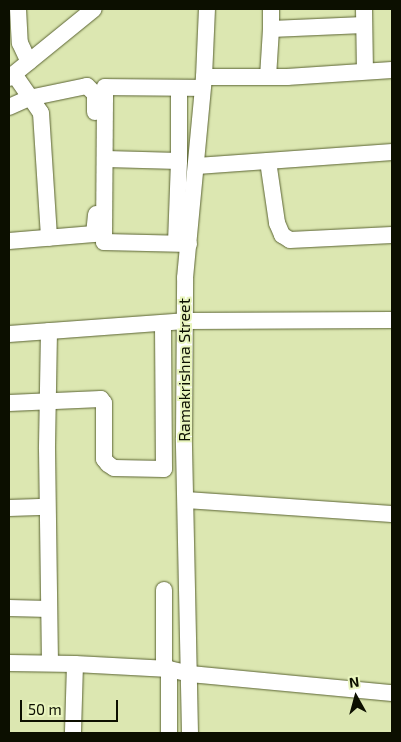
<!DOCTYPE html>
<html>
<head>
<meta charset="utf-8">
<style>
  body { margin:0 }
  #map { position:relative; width:401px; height:742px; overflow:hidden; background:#dce7b1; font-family:"Exo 2",sans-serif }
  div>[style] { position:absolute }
  .roads { filter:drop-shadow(0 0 1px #5b6433) drop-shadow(0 0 1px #5b6433) }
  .minor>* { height:16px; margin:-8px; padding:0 8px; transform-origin:8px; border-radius:8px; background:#fff }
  span { translate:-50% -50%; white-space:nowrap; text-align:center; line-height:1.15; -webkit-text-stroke:4px #e9f5be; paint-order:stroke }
  .street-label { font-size:16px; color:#0c0f00 }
  .frame { position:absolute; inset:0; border:10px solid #0c0f00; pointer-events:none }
  .north { position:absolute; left:331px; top:672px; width:50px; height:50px; -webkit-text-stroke:4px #e9f5be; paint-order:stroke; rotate:353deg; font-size:14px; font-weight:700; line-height:20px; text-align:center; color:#0c0f00 }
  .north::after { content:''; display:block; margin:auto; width:18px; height:22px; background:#0c0f00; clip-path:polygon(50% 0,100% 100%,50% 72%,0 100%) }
  .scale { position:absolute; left:20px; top:700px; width:98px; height:22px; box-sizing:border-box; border:2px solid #0c0f00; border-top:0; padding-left:6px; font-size:15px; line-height:18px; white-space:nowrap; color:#0c0f00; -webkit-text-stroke:4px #e9f5be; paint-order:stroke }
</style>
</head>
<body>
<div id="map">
  <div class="roads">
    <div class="minor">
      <div style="left:18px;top:9px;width:34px;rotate:87deg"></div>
      <div style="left:20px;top:43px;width:21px;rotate:65deg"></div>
      <div style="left:271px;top:9px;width:20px;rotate:90deg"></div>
      <div style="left:364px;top:9px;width:62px;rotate:89.1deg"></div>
      <div style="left:14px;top:74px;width:47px;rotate:55.3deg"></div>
      <div style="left:41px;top:113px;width:125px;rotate:86.3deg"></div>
      <div style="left:204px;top:77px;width:83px"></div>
      <div style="left:287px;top:77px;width:105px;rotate:-3.8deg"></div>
      <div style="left:268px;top:77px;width:48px;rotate:-86.4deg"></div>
      <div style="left:271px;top:29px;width:93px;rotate:-2.5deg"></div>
      <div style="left:9px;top:78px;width:109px;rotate:-39.1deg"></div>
      <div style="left:9px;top:107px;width:22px;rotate:-24deg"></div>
      <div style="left:29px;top:98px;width:59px;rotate:-11.7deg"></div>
      <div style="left:87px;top:86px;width:11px;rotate:45deg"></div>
      <div style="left:95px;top:94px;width:18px;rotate:90deg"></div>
      <div style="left:106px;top:159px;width:73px;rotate:1.6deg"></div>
      <div style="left:179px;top:161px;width:73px;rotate:-90deg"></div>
      <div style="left:268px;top:161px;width:63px;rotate:81.7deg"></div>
      <div style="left:277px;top:223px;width:13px;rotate:67deg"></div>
      <div style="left:282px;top:235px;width:9px;rotate:32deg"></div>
      <div style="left:290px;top:240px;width:102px;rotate:-2.8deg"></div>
      <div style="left:197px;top:166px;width:196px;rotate:-4.1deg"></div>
      <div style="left:9px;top:241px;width:85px;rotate:-4.7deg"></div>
      <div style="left:94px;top:234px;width:20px;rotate:-84deg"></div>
      <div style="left:176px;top:243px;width:82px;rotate:-87.9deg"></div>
      <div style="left:189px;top:244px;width:85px;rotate:-178.7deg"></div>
      <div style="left:104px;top:242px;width:155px;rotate:-89.6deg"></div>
      <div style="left:105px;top:87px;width:97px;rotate:0.6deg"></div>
      <div style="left:49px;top:331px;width:118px;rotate:91deg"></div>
      <div style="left:47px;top:449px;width:214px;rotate:89.2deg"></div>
      <div style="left:9px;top:334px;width:176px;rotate:-4.2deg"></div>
      <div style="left:185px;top:321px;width:207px;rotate:-0.3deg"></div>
      <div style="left:9px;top:403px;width:92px;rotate:-2.5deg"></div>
      <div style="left:101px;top:399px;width:5px;rotate:53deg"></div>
      <div style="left:104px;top:403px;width:56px;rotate:90deg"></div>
      <div style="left:104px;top:459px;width:6px;rotate:51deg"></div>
      <div style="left:108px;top:464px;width:7px;rotate:34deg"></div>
      <div style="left:114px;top:468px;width:50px;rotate:1.1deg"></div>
      <div style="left:164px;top:469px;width:146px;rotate:-90.4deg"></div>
      <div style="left:186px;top:500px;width:206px;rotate:3.9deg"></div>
      <div style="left:9px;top:508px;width:38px;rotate:-2deg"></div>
      <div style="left:164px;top:590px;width:78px;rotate:90deg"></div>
      <div style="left:9px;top:608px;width:40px;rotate:1.4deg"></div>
      <div style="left:9px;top:663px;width:66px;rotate:0.9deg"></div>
      <div style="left:75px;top:664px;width:69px;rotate:91.7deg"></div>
      <div style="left:75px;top:664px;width:94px;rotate:3deg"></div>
      <div style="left:169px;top:669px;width:64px;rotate:90deg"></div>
      <div style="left:169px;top:669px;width:22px;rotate:13deg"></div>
      <div style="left:190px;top:674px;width:203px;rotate:5.4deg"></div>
      <div style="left:190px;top:733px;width:295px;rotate:-91.2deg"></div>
      <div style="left:184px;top:438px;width:160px;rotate:-89.6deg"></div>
      <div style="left:185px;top:278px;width:202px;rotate:-84.6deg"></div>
      <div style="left:204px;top:77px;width:68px;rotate:-87.5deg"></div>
    </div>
  </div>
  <div class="street-label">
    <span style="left:184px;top:370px;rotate:-90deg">Ramakrishna Street</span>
  </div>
  <div class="frame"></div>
  <div class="north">N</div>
  <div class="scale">50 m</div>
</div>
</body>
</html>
